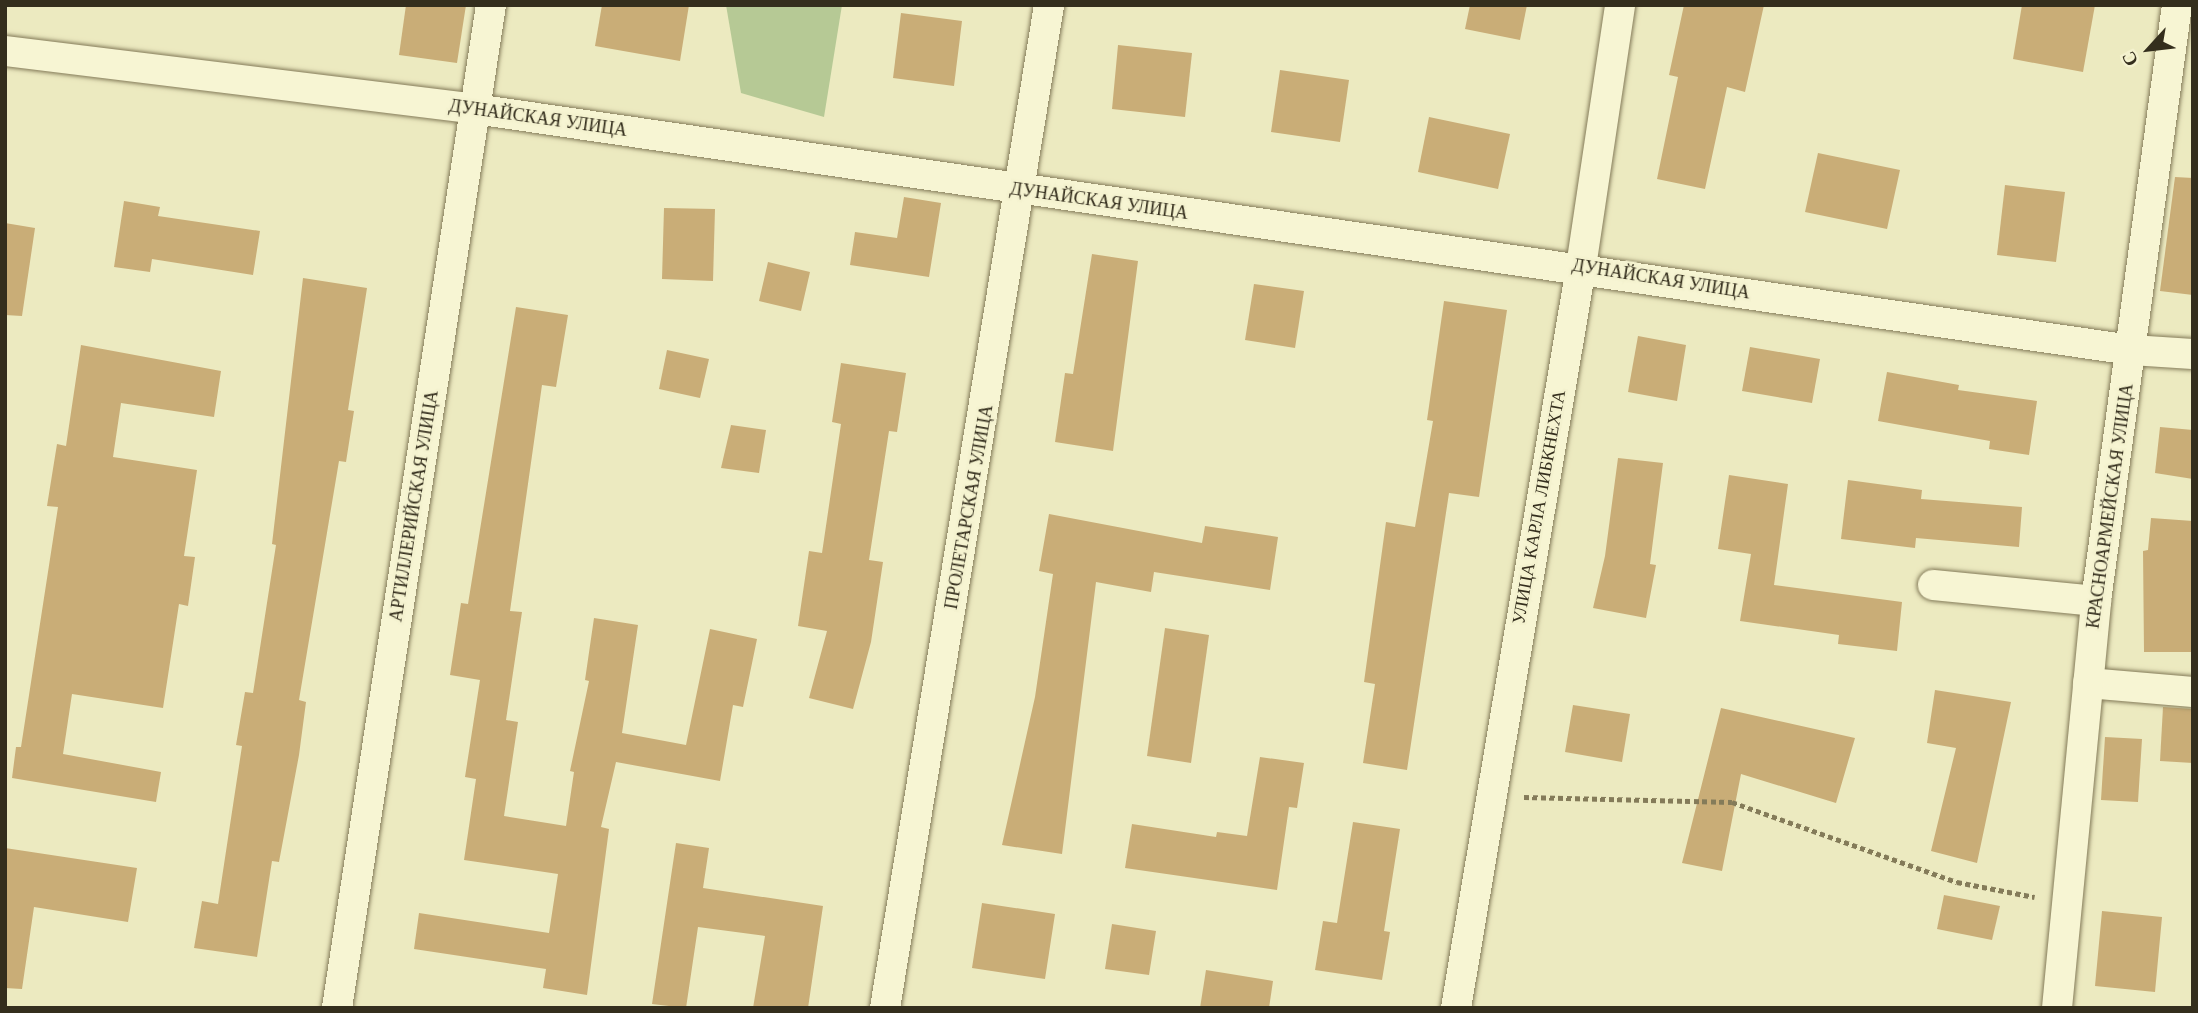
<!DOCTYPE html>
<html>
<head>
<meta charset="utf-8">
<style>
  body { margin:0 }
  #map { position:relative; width:2198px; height:1013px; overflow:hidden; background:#eceac0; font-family:Georgia,serif }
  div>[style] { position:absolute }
  .green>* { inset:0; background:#b6c995 }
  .building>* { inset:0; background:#c9ad77 }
  .path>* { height:4.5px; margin-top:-2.25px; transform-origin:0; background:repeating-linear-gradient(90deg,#847b59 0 5px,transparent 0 8.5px) }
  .roads { filter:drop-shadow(0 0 2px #847b59) drop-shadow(0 0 2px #847b59) }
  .street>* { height:30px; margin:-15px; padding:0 15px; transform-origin:15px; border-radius:15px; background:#f7f5d3 }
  span { translate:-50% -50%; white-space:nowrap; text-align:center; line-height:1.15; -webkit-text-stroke:5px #f4f2cf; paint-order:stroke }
  .street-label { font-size:18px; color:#342e1d }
  .frame { position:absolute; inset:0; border:7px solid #342e1d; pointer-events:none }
  .north { position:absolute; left:2114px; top:14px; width:70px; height:70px; -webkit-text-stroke:5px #f4f2cf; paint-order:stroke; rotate:243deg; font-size:19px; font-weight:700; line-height:28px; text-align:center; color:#342e1d }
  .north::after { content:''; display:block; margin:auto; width:24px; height:32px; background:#342e1d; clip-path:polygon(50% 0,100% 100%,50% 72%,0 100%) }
</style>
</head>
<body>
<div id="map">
  <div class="green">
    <div style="clip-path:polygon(726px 5px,842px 5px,824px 117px,741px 93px)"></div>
  </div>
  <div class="building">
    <div style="clip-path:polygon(406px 5px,466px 5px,457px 63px,399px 55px)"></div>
    <div style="clip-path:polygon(602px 5px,689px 5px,680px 61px,595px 46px)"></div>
    <div style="clip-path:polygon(1470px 5px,1527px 5px,1520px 40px,1465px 29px)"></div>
    <div style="clip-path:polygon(1684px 5px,1764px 5px,1745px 92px,1727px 87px,1705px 189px,1657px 179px,1678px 77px,1669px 75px)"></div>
    <div style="clip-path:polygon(2022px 5px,2095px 5px,2083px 72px,2013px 59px)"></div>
    <div style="clip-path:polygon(901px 13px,962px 21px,954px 86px,893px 78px)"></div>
    <div style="clip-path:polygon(1118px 45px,1192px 53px,1185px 117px,1112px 109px)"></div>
    <div style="clip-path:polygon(1280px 70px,1349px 80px,1340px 142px,1271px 132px)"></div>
    <div style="clip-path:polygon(1429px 117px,1510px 134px,1498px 189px,1418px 172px)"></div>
    <div style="clip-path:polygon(1818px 153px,1900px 170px,1887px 229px,1805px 212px)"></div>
    <div style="clip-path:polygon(2175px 177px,2193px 178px,2193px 295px,2160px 291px)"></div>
    <div style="clip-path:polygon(2005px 185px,2065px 192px,2056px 262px,1997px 255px)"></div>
    <div style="clip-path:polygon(904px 197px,941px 203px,929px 277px,850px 265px,855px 232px,897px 238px)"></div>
    <div style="clip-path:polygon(124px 201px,160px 207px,158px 216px,260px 231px,253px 275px,152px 259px,150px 272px,114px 267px)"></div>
    <div style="clip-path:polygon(664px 208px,715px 209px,713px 281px,662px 279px)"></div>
    <div style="clip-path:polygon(5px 223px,35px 228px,22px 316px,5px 315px)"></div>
    <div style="clip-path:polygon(1092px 254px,1138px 261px,1113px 451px,1055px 442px,1065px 373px,1073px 374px)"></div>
    <div style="clip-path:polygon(768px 262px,810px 272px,801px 311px,759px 301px)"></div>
    <div style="clip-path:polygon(303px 278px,367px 288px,348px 410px,354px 411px,346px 462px,339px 461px,299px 700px,306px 702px,299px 755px,279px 862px,272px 861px,257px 957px,194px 948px,202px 901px,218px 904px,242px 746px,236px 745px,245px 692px,253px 693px,276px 545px,272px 544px)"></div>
    <div style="clip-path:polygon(1254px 284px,1304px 291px,1295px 348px,1245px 340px)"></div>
    <div style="clip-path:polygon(1444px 301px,1507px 310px,1479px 497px,1449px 493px,1407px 770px,1363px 763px,1375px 684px,1364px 682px,1386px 522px,1415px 527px,1433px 421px,1427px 420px)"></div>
    <div style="clip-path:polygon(516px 307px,568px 315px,556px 387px,542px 385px,510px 611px,522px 612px,506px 720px,518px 722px,504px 816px,566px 826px,574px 772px,570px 771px,589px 681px,585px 680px,594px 618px,638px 625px,622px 733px,686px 745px,710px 629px,757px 639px,743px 707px,733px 705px,720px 781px,616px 762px,601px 827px,609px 829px,587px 995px,543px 988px,546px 969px,414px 949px,419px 913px,549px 933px,558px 874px,464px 860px,476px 779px,465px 777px,480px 680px,450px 675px,461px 603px,468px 604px)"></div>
    <div style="clip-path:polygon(1638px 336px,1686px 345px,1677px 401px,1628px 392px)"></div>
    <div style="clip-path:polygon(81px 345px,221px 371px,214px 417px,121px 403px,113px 457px,197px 470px,184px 556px,195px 557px,188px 606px,179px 604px,163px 708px,72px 694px,63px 754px,161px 772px,156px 802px,12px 778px,16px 747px,21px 747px,58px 507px,47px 506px,57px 444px,66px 446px)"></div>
    <div style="clip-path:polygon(1750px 347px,1820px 359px,1812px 403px,1742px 391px)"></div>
    <div style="clip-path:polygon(667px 350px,709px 359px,700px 398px,659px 389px)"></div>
    <div style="clip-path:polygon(841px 363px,906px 373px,897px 432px,889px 431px,869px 560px,883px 562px,871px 642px,853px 709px,809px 698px,827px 631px,798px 626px,809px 551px,822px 553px,841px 424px,832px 422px)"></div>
    <div style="clip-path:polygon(1887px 372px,1959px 385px,1958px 390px,2037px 401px,2029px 455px,1989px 449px,1990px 441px,1878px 421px)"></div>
    <div style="clip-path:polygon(731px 425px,766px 430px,759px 473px,721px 468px)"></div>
    <div style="clip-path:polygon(2160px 427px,2193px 430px,2193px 479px,2155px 473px)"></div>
    <div style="clip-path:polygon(1618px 458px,1663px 463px,1650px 564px,1656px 565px,1646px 618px,1593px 608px,1605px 556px)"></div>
    <div style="clip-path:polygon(1729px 475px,1788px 484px,1774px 585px,1902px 602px,1897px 651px,1838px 644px,1839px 635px,1740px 621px,1751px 554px,1718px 549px)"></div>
    <div style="clip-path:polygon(1848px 480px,1922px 490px,1921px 499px,2022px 507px,2019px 547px,1916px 538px,1915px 548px,1841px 539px)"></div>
    <div style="clip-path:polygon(1049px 514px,1202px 543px,1205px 526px,1278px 537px,1270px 590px,1154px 572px,1151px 592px,1096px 582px,1062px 854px,1002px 845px,1035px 697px,1053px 574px,1039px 571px)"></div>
    <div style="clip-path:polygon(2151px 518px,2193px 521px,2193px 652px,2144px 652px,2143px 551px,2148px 550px)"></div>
    <div style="clip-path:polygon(1165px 628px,1209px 635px,1191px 763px,1147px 756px)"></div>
    <div style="clip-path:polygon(1935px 690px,2011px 702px,1977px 863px,1931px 851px,1956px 748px,1927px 743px)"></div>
    <div style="clip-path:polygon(1573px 705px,1630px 714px,1622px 762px,1565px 752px)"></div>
    <div style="clip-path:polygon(2163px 707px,2193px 709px,2193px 763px,2160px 761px)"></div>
    <div style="clip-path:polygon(1721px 708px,1855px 738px,1836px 803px,1741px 774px,1722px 871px,1682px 863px)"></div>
    <div style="clip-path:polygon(2105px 737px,2142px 739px,2138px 802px,2101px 800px)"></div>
    <div style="clip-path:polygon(1260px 757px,1304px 763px,1297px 808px,1289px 807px,1277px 890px,1125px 868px,1132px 824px,1216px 837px,1217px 832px,1247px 836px)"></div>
    <div style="clip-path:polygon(1353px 822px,1400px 829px,1384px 931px,1390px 932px,1382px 980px,1315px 970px,1323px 921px,1337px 923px)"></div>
    <div style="clip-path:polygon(676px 843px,709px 848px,703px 888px,823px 906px,808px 1008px,753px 1008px,765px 936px,698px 927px,686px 1008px,652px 1004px)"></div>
    <div style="clip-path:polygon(5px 848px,137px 868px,128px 922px,34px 907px,22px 989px,5px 988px)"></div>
    <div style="clip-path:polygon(1944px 895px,2000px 906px,1992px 940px,1937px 929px)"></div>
    <div style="clip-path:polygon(982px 903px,1055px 914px,1045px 979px,972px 968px)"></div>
    <div style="clip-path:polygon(2102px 911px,2162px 917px,2155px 992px,2095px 986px)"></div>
    <div style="clip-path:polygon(1112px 924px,1156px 931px,1149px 975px,1105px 969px)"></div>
    <div style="clip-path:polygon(1206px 970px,1273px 981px,1269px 1008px,1200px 1008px)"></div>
  </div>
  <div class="path">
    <div style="left:1524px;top:797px;width:208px;rotate:1.4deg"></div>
    <div style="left:1732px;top:802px;width:239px;rotate:19.6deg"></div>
    <div style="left:1957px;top:882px;width:79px;rotate:10.9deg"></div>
  </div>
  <div class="roads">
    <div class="street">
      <div style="left:5px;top:51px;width:474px;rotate:7deg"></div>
      <div style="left:475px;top:109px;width:1673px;rotate:8.28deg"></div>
      <div style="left:2131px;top:350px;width:62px;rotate:3.7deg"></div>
      <div style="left:1933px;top:585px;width:164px;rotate:5.6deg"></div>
      <div style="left:2088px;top:683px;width:105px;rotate:4.9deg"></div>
      <div style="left:337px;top:1008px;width:1015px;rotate:-81.27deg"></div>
      <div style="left:885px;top:1008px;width:1016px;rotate:-80.71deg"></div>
      <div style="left:1456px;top:1008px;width:751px;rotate:-80.42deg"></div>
      <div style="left:1581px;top:267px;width:265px;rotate:-81.5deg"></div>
      <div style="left:2057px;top:1008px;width:409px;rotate:-84.5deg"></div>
      <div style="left:2096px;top:601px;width:601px;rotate:-82.26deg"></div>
    </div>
  </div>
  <div class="street-label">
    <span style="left:538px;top:118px;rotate:8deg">ДУНАЙСКАЯ УЛИЦА</span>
    <span style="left:1099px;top:201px;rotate:8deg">ДУНАЙСКАЯ УЛИЦА</span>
    <span style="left:1661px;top:279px;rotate:9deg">ДУНАЙСКАЯ УЛИЦА</span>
    <span style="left:414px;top:506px;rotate:-81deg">АРТИЛЛЕРИЙСКАЯ УЛИЦА</span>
    <span style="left:2110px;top:506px;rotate:-82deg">КРАСНОАРМЕЙСКАЯ УЛИЦА</span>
    <span style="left:969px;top:507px;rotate:-80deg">ПРОЛЕТАРСКАЯ УЛИЦА</span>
    <span style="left:1539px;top:507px;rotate:-80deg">УЛИЦА КАРЛА ЛИБКНЕХТА</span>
  </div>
  <div class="frame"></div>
  <div class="north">С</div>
</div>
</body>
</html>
